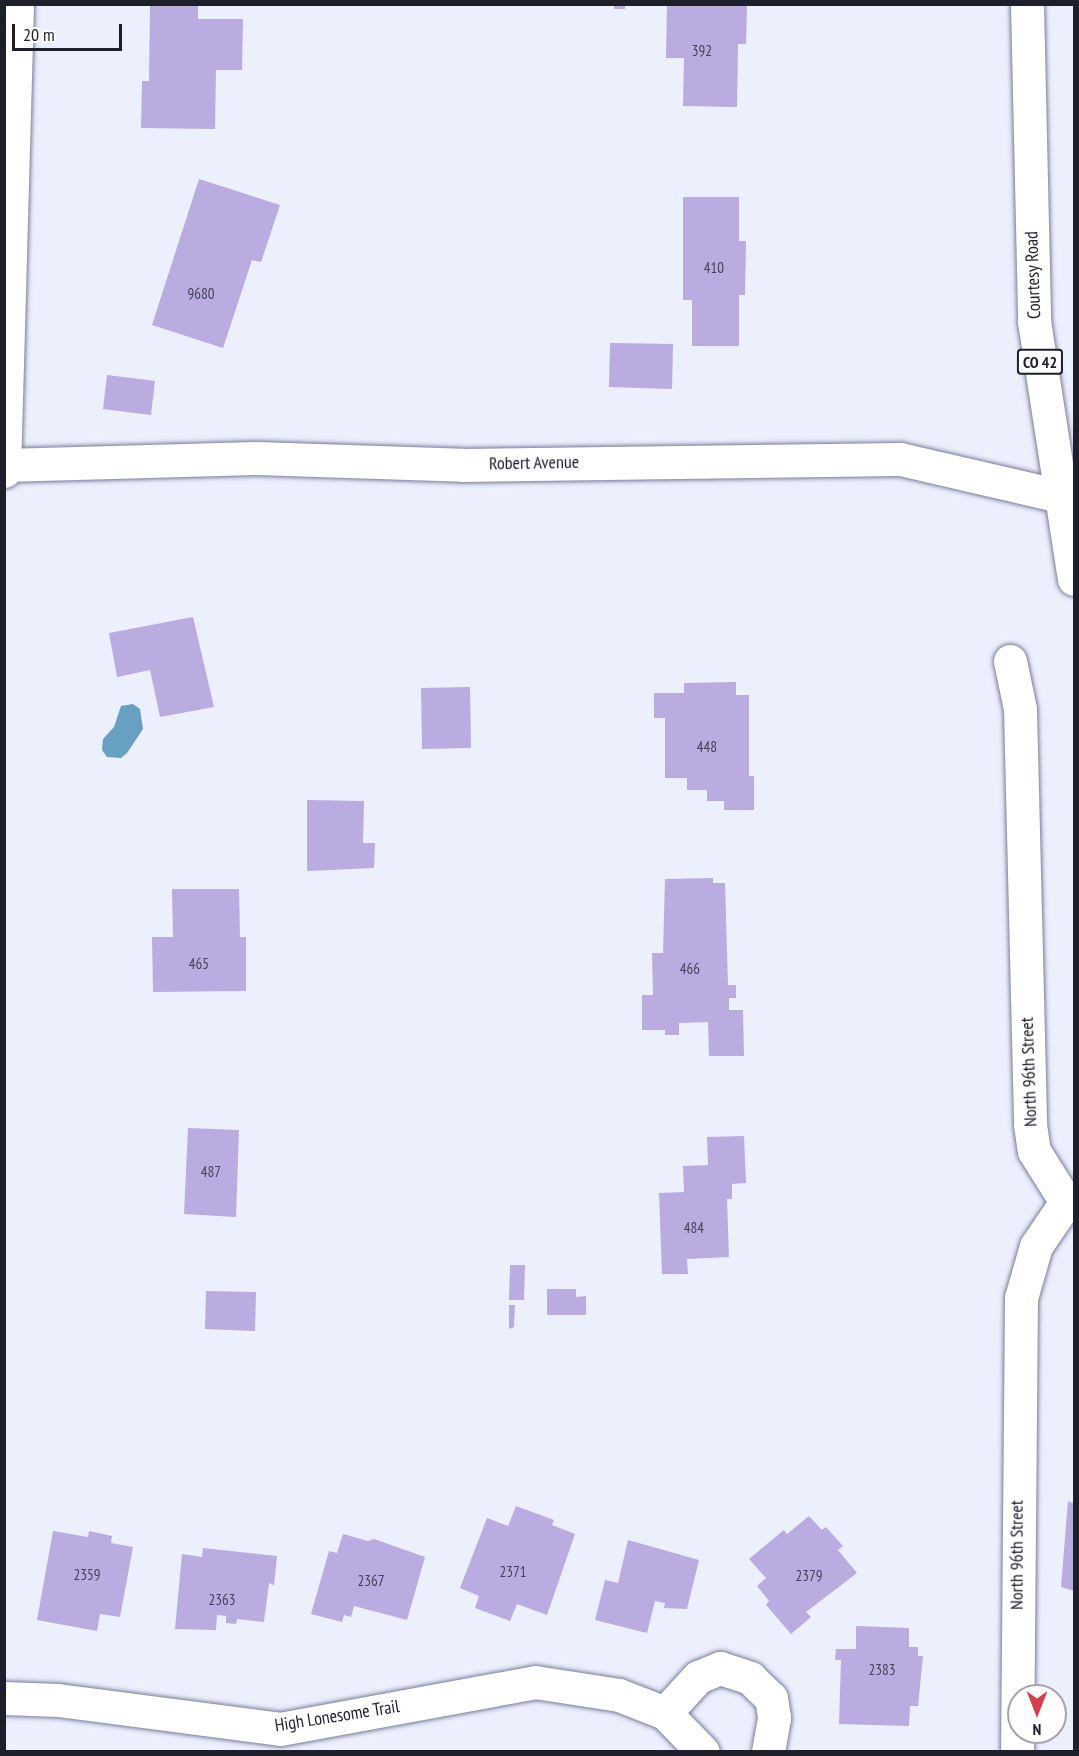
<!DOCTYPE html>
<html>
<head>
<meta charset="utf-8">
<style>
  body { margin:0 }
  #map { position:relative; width:1079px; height:1756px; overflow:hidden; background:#eceffc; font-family:"PT Sans Narrow",sans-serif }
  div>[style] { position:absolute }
  .water>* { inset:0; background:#67a0c0 }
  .building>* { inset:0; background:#baabe1 }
  .roads { filter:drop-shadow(0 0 2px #787e9b) drop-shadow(0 0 2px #787e9b) }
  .street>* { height:33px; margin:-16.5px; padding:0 16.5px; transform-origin:16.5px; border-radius:16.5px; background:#fff }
  .primary>* { height:33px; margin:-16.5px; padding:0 16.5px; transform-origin:16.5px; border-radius:16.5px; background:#fff }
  span { translate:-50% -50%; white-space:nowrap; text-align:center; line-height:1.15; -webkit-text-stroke:4.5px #fdfdfd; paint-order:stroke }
  .number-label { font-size:15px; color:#444258 }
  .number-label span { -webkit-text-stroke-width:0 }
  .shield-label span { padding:2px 4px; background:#fdfdfd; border:2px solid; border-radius:4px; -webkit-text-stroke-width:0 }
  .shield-label { font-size:16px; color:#1d1f2b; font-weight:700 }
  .street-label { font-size:18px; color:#1d1f2b }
  .frame { position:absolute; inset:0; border:6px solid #1d1f2b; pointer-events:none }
  .north { position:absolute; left:1007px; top:1684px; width:60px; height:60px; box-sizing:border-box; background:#fdfdfd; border:2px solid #a3a4a9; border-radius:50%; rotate:180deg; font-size:16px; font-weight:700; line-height:24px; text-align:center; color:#1d1f2b }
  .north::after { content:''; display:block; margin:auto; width:21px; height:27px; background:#d2424a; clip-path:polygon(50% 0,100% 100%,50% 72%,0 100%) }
  .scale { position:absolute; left:12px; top:24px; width:110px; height:27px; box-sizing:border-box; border:3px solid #1d1f2b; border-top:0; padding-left:8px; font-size:18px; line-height:21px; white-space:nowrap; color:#1d1f2b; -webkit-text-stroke:4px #fdfdfd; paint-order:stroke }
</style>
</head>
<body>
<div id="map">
  <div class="water">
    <div style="clip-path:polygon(133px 704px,140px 709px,143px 729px,127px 753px,121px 758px,107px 757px,102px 750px,103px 739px,114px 727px,121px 706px)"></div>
  </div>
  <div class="building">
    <div style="clip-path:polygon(150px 4px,198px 4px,198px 19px,243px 19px,242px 70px,216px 70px,215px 129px,141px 128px,142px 81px,149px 81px)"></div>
    <div style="clip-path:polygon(614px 4px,625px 4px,625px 9px,614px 9px)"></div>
    <div style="clip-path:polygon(667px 5px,747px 5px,746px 44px,738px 44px,737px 107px,683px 106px,684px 58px,666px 58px)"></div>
    <div style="clip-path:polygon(199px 179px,280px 205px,261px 262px,252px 260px,223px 348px,152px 325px)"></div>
    <div style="clip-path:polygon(683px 197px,739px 197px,739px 241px,746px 241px,745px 295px,739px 295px,739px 346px,692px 346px,692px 300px,683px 300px)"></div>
    <div style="clip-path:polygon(610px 343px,673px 344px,672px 389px,609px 387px)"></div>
    <div style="clip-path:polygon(107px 375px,155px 381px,151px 415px,103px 409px)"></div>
    <div style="clip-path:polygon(193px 617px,214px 707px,160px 717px,150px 670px,117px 677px,109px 633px)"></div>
    <div style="clip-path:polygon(736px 682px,736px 695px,749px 695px,749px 776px,754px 776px,754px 810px,724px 810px,724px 801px,707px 801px,707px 790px,687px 790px,687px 778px,665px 778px,665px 718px,654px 718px,654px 693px,684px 693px,684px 683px)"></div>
    <div style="clip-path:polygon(470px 687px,471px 748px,422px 749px,421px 688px)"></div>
    <div style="clip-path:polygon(307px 800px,364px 801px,363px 843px,375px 843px,374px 868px,307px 871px)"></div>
    <div style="clip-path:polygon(713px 878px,713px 883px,725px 883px,728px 985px,736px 985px,736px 998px,729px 998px,729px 1010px,743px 1010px,744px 1056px,709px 1056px,708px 1022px,679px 1023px,679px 1035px,665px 1035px,665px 1030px,642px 1030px,642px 995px,653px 995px,652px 953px,663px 953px,665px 879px)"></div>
    <div style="clip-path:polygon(172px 889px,239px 889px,240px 937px,246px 937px,246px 991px,153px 992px,152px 937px,173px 937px)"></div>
    <div style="clip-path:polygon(188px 1128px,239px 1130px,236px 1217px,184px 1214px)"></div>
    <div style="clip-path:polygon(744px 1136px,746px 1183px,732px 1184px,732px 1199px,727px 1199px,729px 1257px,687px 1259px,688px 1274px,662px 1274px,659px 1193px,684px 1192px,683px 1166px,708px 1165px,707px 1137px)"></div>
    <div style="clip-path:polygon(510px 1265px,525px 1265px,524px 1300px,509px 1300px)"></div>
    <div style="clip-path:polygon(547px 1289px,576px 1289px,576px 1297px,586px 1296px,586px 1315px,547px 1315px)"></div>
    <div style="clip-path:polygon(206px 1291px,256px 1292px,255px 1331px,205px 1329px)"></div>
    <div style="clip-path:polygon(509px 1305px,515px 1305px,514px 1327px,509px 1329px)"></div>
    <div style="clip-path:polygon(1068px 1501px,1074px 1504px,1074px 1591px,1061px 1587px)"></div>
    <div style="clip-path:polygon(516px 1506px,554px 1520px,552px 1525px,575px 1534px,547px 1615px,517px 1604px,510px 1621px,475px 1608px,479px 1596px,460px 1588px,487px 1518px,508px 1526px)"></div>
    <div style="clip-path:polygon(809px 1516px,822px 1530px,826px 1527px,843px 1546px,838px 1550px,857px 1573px,806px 1612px,811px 1617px,791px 1634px,766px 1605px,769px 1601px,757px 1586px,766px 1578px,749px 1559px,784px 1530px,787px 1534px)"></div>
    <div style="clip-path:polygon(53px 1531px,88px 1537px,89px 1531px,112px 1536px,111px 1543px,133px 1547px,120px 1617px,100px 1614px,97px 1631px,37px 1620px)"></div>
    <div style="clip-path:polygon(343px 1534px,368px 1541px,374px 1539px,425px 1557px,407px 1620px,354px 1606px,351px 1617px,344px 1615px,342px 1622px,311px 1614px,329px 1551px,337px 1553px)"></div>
    <div style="clip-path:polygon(628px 1540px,699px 1560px,687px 1609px,664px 1608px,665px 1603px,655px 1601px,647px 1633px,595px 1620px,605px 1580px,618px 1583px)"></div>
    <div style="clip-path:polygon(203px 1548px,277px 1556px,274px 1585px,269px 1583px,264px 1622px,237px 1619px,236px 1624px,226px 1623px,226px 1616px,217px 1615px,216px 1630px,175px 1629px,182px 1554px,202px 1557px)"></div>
    <div style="clip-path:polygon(856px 1626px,909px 1628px,909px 1647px,918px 1647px,918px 1656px,923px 1656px,918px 1706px,910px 1706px,909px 1726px,839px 1724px,841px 1660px,835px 1660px,836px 1649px,856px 1649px)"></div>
  </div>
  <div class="roads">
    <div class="street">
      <div style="left:4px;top:465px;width:252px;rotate:-1.6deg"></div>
      <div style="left:256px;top:458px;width:206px;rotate:1.9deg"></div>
      <div style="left:462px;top:465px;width:438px;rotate:-0.8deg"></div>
      <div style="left:900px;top:459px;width:164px;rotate:13deg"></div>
      <div style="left:4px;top:471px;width:467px;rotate:-88.4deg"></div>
      <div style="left:1010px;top:661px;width:49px;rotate:78.2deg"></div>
      <div style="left:1020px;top:709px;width:415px;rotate:88.6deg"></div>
      <div style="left:1030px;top:1124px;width:27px;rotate:82deg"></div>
      <div style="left:1034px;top:1151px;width:60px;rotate:57.9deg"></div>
      <div style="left:1066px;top:1202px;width:53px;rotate:124.3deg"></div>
      <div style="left:1036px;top:1246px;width:54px;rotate:106.1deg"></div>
      <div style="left:1021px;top:1298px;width:454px;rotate:90.5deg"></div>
      <div style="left:4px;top:1698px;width:54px;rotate:2.1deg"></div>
      <div style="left:58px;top:1700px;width:224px;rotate:7.4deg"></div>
      <div style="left:280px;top:1729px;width:259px;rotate:-10.4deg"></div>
      <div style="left:535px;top:1682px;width:85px;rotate:8.8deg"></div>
      <div style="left:619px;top:1695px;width:49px;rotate:21.4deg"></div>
      <div style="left:665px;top:1713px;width:54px;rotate:45.7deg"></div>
      <div style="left:665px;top:1713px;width:49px;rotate:-47.5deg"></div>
      <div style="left:698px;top:1677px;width:24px;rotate:-22deg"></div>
      <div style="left:720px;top:1668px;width:32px;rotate:18deg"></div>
      <div style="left:750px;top:1678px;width:29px;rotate:44deg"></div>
      <div style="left:771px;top:1698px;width:20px;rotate:81deg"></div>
      <div style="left:774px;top:1718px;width:35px;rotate:100deg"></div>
    </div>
    <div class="primary">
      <div style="left:1027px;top:4px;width:317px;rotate:88.7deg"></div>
      <div style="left:1034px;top:321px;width:261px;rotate:81.2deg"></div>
    </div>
  </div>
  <div class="number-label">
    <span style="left:702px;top:51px">392</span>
    <span style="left:714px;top:268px">410</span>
    <span style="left:201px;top:294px">9680</span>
    <span style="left:707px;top:747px">448</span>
    <span style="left:199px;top:964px">465</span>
    <span style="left:690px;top:969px">466</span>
    <span style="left:211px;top:1172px">487</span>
    <span style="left:694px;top:1228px">484</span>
    <span style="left:513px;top:1572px">2371</span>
    <span style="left:87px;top:1575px">2359</span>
    <span style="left:809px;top:1576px">2379</span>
    <span style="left:371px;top:1581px">2367</span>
    <span style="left:222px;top:1600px">2363</span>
    <span style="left:882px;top:1670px">2383</span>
  </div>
  <div class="shield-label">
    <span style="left:1040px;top:362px">CO 42</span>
  </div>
  <div class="street-label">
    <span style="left:1033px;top:275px;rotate:-92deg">Courtesy Road</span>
    <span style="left:534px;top:463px;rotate:-1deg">Robert Avenue</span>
    <span style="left:1029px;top:1072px;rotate:-92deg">North 96th Street</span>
    <span style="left:1017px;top:1555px;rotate:-90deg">North 96th Street</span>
    <span style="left:337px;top:1716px;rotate:-9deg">High Lonesome Trail</span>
  </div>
  <div class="frame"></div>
  <div class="north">N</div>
  <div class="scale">20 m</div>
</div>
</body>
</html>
